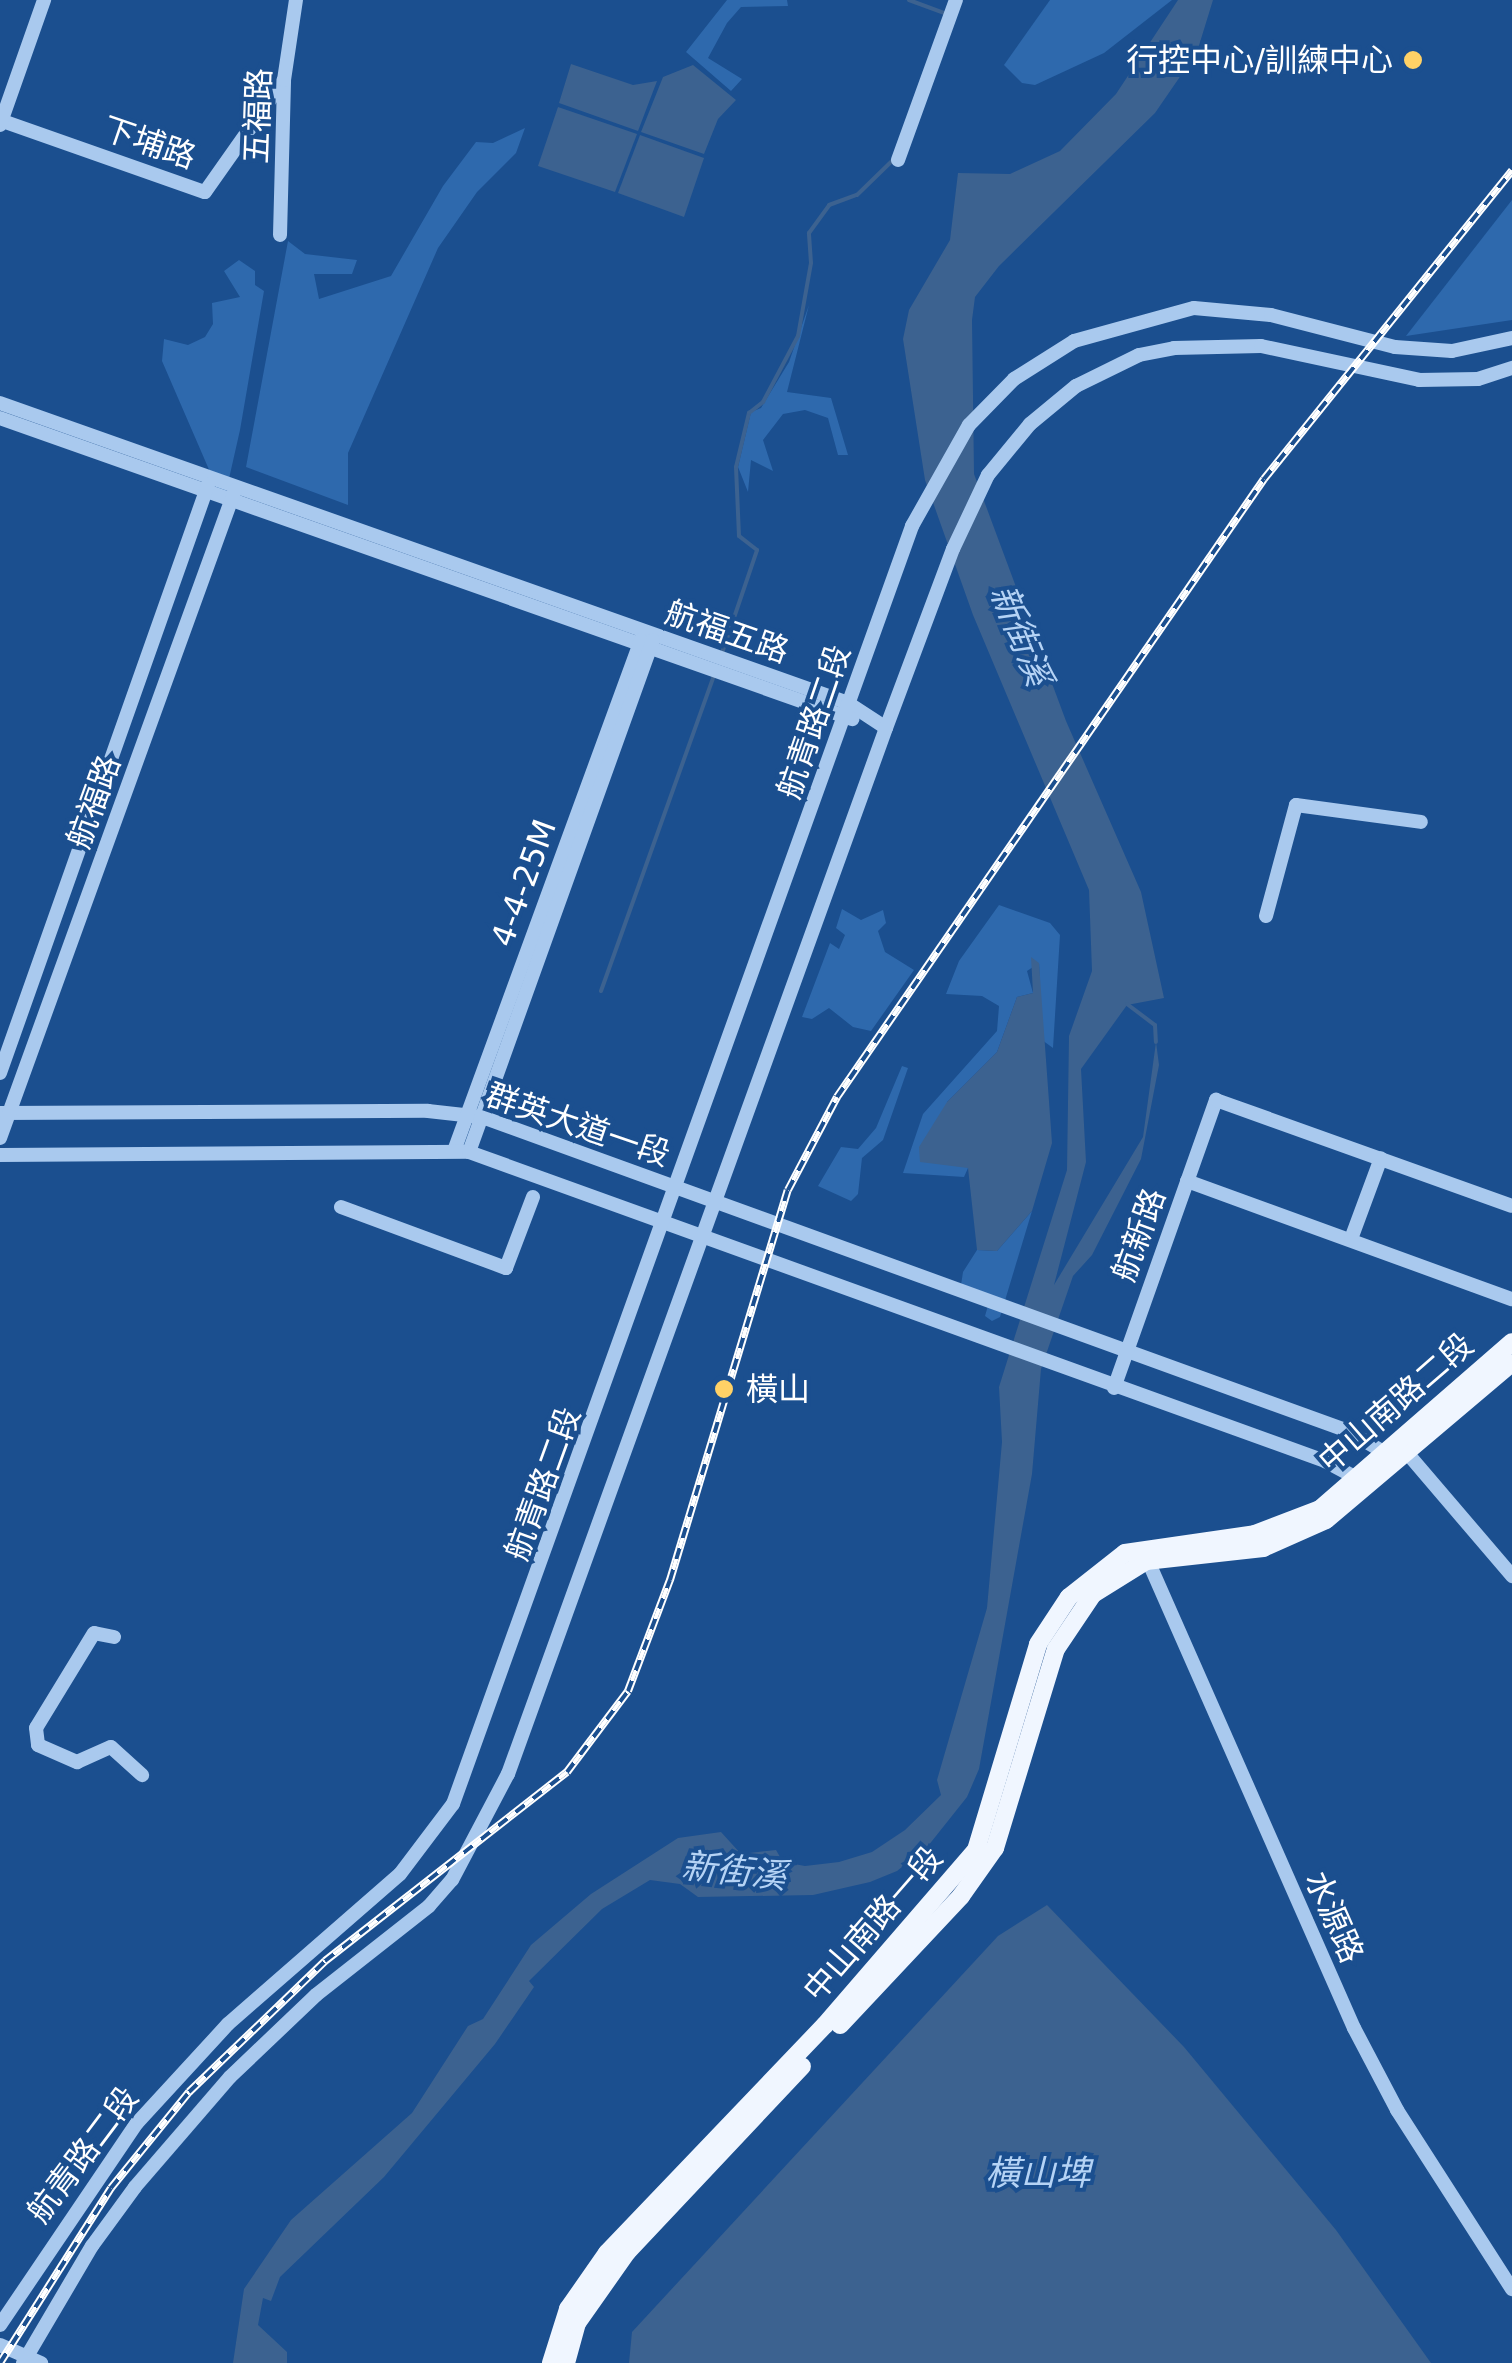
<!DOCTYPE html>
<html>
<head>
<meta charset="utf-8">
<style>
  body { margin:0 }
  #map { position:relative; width:1512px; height:2363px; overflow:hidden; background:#1b4f8f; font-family:"DejaVu Sans","Noto Sans TC",sans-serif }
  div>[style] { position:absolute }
  .green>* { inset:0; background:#2e69ad }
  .water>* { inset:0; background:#3c6290 }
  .stream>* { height:4px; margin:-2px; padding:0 2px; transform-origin:2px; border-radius:2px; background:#3c6290 }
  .minor>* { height:14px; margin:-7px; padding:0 7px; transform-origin:7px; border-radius:7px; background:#a9c9ee }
  .major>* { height:18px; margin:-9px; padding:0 9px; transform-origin:9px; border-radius:9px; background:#f0f6ff }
  .rail>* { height:8px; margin-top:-4px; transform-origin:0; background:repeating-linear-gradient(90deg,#1b4f8f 0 11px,#fff 0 22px); box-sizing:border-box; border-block:2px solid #fff }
  .dots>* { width:28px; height:28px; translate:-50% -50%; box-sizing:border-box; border:5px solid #1b4f8f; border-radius:50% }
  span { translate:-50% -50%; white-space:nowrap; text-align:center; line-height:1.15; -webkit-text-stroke:8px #1b4f8f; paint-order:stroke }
  .poi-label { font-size:32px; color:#fff }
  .right { translate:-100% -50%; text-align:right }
  .left { translate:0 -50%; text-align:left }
  .street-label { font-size:32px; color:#fff }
  .water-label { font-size:35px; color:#b5d3f5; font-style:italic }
</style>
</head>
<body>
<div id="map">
  <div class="green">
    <div style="clip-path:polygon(727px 0,787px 0,788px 6px,741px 7px,727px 23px,708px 58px,742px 79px,731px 91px,686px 52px)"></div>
    <div style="clip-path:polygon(1050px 0,1172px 0,1104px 53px,1035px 85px,1022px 83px,1004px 65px)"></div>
    <div style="clip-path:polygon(525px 128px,516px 153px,477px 192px,438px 248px,348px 453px,348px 505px,246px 467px,288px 241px,305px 254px,357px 260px,352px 274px,314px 274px,319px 299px,391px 276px,443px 186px,476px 142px,493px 143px)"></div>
    <div style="clip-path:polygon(1512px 200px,1512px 320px,1406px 336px)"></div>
    <div style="clip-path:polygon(239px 260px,255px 271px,255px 285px,264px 291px,240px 430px,226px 492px,220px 495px,162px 361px,164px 339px,188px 345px,205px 337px,213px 324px,212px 303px,240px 297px,224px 271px)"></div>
    <div style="clip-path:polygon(809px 305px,787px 392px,831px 398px,848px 455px,838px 455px,828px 418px,805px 410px,783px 414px,763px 440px,773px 471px,751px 460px,748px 492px,738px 467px,751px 412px,761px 408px,789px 362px)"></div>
    <div style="clip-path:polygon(999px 905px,1050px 923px,1060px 935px,1053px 1048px,1042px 1040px,1039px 963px,1027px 971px,1033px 993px,1017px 997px,997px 1052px,947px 1102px,968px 1168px,964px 1177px,903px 1173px,923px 1114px,997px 1031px,999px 1006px,982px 996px,946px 994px,959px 961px)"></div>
    <div style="clip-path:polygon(842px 909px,861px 920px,883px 910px,886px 923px,878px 931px,885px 952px,914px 970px,871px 1031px,853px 1027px,829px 1008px,812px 1019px,802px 1017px,830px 943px,839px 949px,845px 935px,836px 928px)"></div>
    <div style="clip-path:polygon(902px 1066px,908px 1068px,883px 1140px,862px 1158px,858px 1194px,851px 1201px,818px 1186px,841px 1147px,858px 1149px,876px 1128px)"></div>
    <div style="clip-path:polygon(1032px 1211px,1000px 1317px,992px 1321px,985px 1316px,989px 1302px,961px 1285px,963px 1272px,977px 1250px,997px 1251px)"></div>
  </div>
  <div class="water">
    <div style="clip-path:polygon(1178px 0,1213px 0,1197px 52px,1155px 113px,999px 266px,975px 297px,972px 320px,974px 474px,1066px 721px,1141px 892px,1164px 998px,1127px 1005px,1081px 1069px,1086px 1162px,1054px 1285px,1143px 1137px,1156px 1042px,1159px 1065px,1141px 1159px,1092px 1255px,1073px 1276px,1041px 1369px,1032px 1474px,979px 1769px,967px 1797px,928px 1846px,897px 1871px,870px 1882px,813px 1895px,698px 1897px,680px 1884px,650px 1880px,602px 1909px,529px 1981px,534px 1987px,495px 2044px,384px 2177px,280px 2277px,271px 2301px,263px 2298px,258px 2325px,287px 2352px,287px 2363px,233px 2363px,244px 2289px,291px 2220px,412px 2113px,468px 2026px,483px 2019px,531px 1945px,591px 1894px,678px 1838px,721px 1832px,741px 1854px,776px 1850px,783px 1862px,805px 1866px,839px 1862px,872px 1852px,905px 1830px,941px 1795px,937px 1780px,987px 1608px,1002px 1442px,999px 1387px,1067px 1170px,1069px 1036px,1092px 971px,1089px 890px,973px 615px,925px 480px,903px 339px,909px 310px,950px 240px,958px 173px,1010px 174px,1060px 151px,1116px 94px)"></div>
    <div style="clip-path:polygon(571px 64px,633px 85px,657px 81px,638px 131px,559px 103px)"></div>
    <div style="clip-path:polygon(693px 65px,736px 100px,718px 119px,704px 154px,641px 132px,663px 77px)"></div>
    <div style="clip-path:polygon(558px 107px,637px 134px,615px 192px,538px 166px)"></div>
    <div style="clip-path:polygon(640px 135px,704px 158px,684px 217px,618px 193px)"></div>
    <div style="clip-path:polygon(1031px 957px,1039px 963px,1052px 1143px,1032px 1211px,997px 1251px,977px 1250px,968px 1168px,920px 1162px,919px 1147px,947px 1102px,997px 1052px,1017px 997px,1033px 993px)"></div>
    <div style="clip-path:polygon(1047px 1905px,1184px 2047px,1336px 2230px,1431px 2363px,629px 2363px,632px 2332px,998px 1936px)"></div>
  </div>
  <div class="stream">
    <div style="left:909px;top:0;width:40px;rotate:20.2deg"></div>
    <div style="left:722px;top:653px;width:109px;rotate:-71.2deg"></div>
    <div style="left:757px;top:550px;width:23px;rotate:-142deg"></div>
    <div style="left:739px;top:536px;width:69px;rotate:-92.5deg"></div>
    <div style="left:736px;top:467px;width:56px;rotate:-76.5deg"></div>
    <div style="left:749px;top:413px;width:18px;rotate:-38deg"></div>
    <div style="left:763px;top:402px;width:75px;rotate:-62.1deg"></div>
    <div style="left:798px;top:336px;width:74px;rotate:-79.9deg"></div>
    <div style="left:811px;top:263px;width:30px;rotate:-94deg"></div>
    <div style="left:809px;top:233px;width:34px;rotate:-54deg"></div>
    <div style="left:829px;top:205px;width:30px;rotate:-20deg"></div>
    <div style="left:857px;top:195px;width:52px;rotate:-44.2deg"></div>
    <div style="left:601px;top:991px;width:335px;rotate:-70.3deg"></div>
    <div style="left:1127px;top:1004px;width:35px;rotate:37deg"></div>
    <div style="left:1155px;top:1025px;width:17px;rotate:87deg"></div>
  </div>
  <div class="minor">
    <div style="left:0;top:120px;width:217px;rotate:19.4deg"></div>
    <div style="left:205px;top:192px;width:137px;rotate:-54.8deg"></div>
    <div style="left:0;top:125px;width:133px;rotate:-70.6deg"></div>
    <div style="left:898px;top:160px;width:170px;rotate:-70.1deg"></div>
    <div style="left:280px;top:235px;width:155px;rotate:-88.5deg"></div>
    <div style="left:284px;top:80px;width:81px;rotate:-81.5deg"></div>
    <div style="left:0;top:403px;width:900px;rotate:19.48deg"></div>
    <div style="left:848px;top:703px;width:45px;rotate:33.3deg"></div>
    <div style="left:0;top:418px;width:904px;rotate:19.46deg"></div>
    <div style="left:1266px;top:916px;width:115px;rotate:-74.9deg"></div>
    <div style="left:1296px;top:805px;width:126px;rotate:7.7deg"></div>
    <div style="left:0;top:1073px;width:624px;rotate:-70.52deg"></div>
    <div style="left:0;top:1113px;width:428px;rotate:-0.3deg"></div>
    <div style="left:428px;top:1111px;width:54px;rotate:6.3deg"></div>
    <div style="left:482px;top:1117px;width:921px;rotate:19.93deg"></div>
    <div style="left:1348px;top:1431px;width:51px;rotate:30.6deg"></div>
    <div style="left:0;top:1138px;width:689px;rotate:-70.07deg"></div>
    <div style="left:454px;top:1151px;width:544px;rotate:-69.9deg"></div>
    <div style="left:469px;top:1152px;width:544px;rotate:-70.23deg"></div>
    <div style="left:0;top:1155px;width:469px;rotate:-0.4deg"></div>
    <div style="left:469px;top:1152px;width:910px;rotate:19.85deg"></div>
    <div style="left:1325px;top:1461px;width:44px;rotate:28.3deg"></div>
    <div style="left:1187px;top:1181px;width:346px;rotate:20deg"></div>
    <div style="left:341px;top:1207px;width:176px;rotate:20.3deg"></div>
    <div style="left:506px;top:1268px;width:76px;rotate:-69.2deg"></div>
    <div style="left:1351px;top:1239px;width:86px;rotate:-69.7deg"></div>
    <div style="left:1114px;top:1388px;width:306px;rotate:-70.5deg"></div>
    <div style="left:1216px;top:1100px;width:314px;rotate:19.7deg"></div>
    <div style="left:1402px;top:1447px;width:170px;rotate:49.5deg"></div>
    <div style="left:1145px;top:1554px;width:518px;rotate:66.21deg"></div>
    <div style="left:1354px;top:2028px;width:93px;rotate:62.3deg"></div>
    <div style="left:1397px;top:2110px;width:213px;rotate:57.3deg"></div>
    <div style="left:114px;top:1637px;width:20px;rotate:-169deg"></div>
    <div style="left:94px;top:1633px;width:111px;rotate:121.4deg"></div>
    <div style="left:36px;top:1728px;width:17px;rotate:83deg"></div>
    <div style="left:38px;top:1745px;width:43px;rotate:23.6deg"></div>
    <div style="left:77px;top:1762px;width:37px;rotate:-24deg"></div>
    <div style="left:111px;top:1747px;width:42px;rotate:42.1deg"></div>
    <div style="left:0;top:2325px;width:244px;rotate:-55.9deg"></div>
    <div style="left:137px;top:2123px;width:134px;rotate:-47.4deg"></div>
    <div style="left:228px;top:2024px;width:228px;rotate:-41.1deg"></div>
    <div style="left:400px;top:1874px;width:88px;rotate:-52.9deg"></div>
    <div style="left:453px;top:1804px;width:1358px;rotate:-70.24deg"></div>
    <div style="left:912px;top:526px;width:116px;rotate:-60.6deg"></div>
    <div style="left:969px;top:425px;width:64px;rotate:-45.6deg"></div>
    <div style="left:1014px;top:379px;width:71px;rotate:-32.3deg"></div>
    <div style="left:1074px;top:341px;width:124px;rotate:-15.4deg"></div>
    <div style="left:1194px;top:308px;width:77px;rotate:5.2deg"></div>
    <div style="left:1271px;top:315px;width:128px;rotate:14.5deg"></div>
    <div style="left:1395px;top:347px;width:57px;rotate:4deg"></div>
    <div style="left:1452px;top:351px;width:61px;rotate:-12.2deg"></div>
    <div style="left:0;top:2345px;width:45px;rotate:23.7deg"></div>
    <div style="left:23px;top:2363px;width:136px;rotate:-59.5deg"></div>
    <div style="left:92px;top:2246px;width:73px;rotate:-53.9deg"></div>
    <div style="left:135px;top:2187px;width:145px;rotate:-49.2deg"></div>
    <div style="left:230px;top:2077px;width:119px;rotate:-43.6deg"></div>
    <div style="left:316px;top:1995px;width:144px;rotate:-38.2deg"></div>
    <div style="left:429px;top:1906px;width:35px;rotate:-49deg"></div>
    <div style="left:452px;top:1880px;width:120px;rotate:-62.2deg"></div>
    <div style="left:508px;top:1774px;width:1112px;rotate:-70.13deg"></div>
    <div style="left:886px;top:728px;width:191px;rotate:-69.5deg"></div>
    <div style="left:953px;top:549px;width:82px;rotate:-64.7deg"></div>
    <div style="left:988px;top:475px;width:66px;rotate:-50.5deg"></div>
    <div style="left:1030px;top:424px;width:60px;rotate:-39.6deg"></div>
    <div style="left:1076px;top:386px;width:70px;rotate:-26.2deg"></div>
    <div style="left:1139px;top:355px;width:36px;rotate:-11deg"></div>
    <div style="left:1174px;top:348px;width:87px;rotate:-1.3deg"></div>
    <div style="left:1261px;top:346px;width:162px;rotate:12.1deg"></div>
    <div style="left:1419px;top:380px;width:59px;rotate:-1deg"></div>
    <div style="left:1478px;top:379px;width:36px;rotate:-18deg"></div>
  </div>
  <div class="major">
    <div style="left:840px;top:2025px;width:177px;rotate:-46.8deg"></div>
    <div style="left:961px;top:1896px;width:59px;rotate:-54.7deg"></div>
    <div style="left:995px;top:1848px;width:208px;rotate:-73deg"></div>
    <div style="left:1056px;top:1649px;width:66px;rotate:-56.1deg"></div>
    <div style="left:1093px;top:1594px;width:62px;rotate:-31.9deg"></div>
    <div style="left:1146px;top:1561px;width:118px;rotate:-6.3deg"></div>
    <div style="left:1263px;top:1548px;width:69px;rotate:-24deg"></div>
    <div style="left:1326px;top:1520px;width:243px;rotate:-40.2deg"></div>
    <div style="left:551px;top:2363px;width:57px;rotate:-72.5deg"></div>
    <div style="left:568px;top:2309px;width:68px;rotate:-55.1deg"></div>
    <div style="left:607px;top:2253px;width:315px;rotate:-46.3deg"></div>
    <div style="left:825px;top:2025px;width:231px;rotate:-49.2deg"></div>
    <div style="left:976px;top:1850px;width:215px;rotate:-73.2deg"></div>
    <div style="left:1038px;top:1644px;width:56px;rotate:-56.6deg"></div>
    <div style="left:1069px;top:1597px;width:71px;rotate:-38.2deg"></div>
    <div style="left:1125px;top:1553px;width:131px;rotate:-8.3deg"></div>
    <div style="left:1255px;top:1534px;width:70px;rotate:-21deg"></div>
    <div style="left:1320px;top:1509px;width:254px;rotate:-41deg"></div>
    <div style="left:566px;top:2363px;width:41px;rotate:-74.6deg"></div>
    <div style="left:577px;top:2323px;width:87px;rotate:-54.8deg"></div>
    <div style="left:627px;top:2252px;width:255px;rotate:-46.7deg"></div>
  </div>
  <div class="rail">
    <div style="left:0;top:2363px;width:207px;rotate:-57.6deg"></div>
    <div style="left:111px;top:2188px;width:124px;rotate:-50.9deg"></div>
    <div style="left:189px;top:2092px;width:189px;rotate:-43.9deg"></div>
    <div style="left:325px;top:1961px;width:307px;rotate:-38deg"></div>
    <div style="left:567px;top:1772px;width:101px;rotate:-53deg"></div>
    <div style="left:628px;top:1691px;width:119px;rotate:-69.3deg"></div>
    <div style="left:670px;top:1580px;width:407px;rotate:-73.2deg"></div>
    <div style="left:788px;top:1190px;width:105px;rotate:-62.2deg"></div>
    <div style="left:837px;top:1097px;width:751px;rotate:-55.36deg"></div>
    <div style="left:1264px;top:479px;width:396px;rotate:-51.2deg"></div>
  </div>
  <div class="dots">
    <div style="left:1413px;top:60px;background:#ffd166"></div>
    <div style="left:724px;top:1389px;background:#ffd166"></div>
  </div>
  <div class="poi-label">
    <span class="right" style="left:1393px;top:60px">行控中心/訓練中心</span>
    <span class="left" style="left:746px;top:1389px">橫山</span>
  </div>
  <div class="street-label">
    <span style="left:258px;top:116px;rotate:-88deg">五福路</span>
    <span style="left:149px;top:143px;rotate:19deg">下埔路</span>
    <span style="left:727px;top:632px;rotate:19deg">航福五路</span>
    <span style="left:814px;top:722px;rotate:-71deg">航青路二段</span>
    <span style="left:94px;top:802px;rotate:-70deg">航福路</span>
    <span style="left:524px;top:883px;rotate:-70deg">4-4-25M</span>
    <span style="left:578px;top:1125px;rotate:19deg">群英大道一段</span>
    <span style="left:1139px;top:1235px;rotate:-70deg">航新路</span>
    <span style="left:1396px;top:1403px;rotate:-41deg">中山南路二段</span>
    <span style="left:543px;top:1484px;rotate:-70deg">航青路二段</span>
    <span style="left:1334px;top:1917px;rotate:66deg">水源路</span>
    <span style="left:873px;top:1924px;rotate:-49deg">中山南路一段</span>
    <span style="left:83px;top:2155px;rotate:-53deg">航青路二段</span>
  </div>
  <div class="water-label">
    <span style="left:1021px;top:635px;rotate:68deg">新街溪</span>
    <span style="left:734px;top:1871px;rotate:6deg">新街溪</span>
    <span style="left:1038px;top:2173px">橫山埤</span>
  </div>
</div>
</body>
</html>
